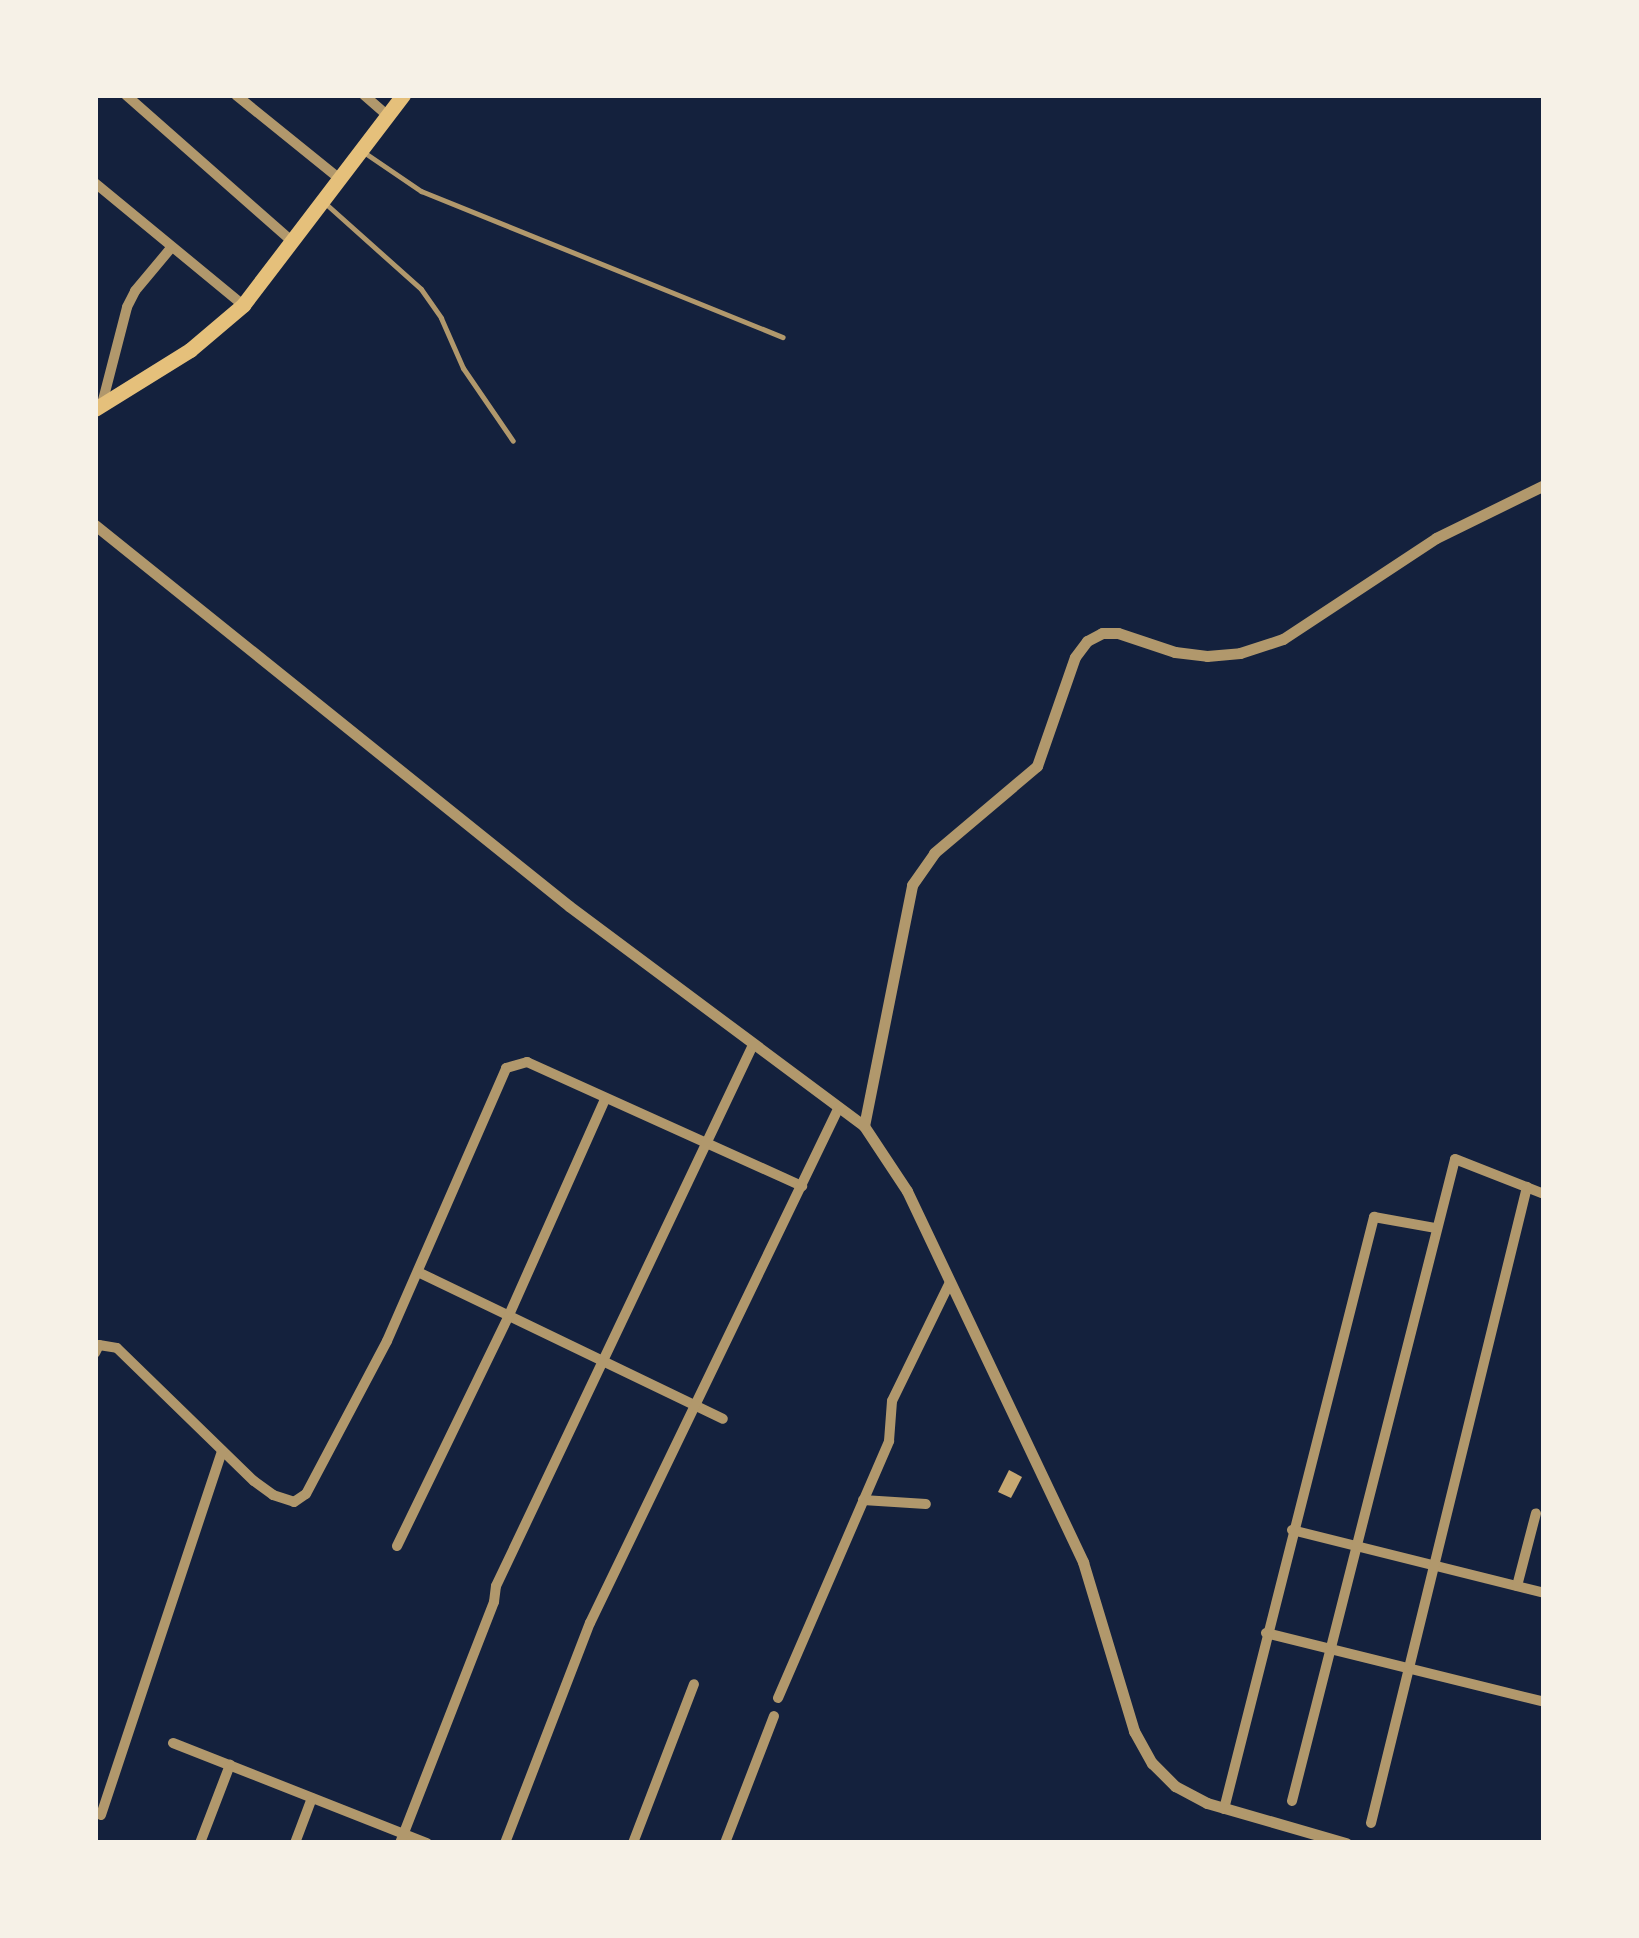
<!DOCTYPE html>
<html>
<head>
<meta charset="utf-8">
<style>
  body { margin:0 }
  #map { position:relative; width:1639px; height:1938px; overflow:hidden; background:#14213d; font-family:Helvetica,sans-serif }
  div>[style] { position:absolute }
  .building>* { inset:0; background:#c6a872 }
  .service>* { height:5px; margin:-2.5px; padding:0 2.5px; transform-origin:2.5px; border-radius:2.5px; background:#b1986c }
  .minor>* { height:10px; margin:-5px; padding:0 5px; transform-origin:5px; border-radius:5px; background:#b1986c }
  .tertiary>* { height:11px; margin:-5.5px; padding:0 5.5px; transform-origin:5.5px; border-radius:5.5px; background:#b1986c }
  .trunk>* { height:15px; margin:-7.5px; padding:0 7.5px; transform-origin:7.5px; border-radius:7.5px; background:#e5c07b }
  span { translate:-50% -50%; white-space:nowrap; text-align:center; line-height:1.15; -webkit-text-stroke:10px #f6f1e7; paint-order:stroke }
  .frame { position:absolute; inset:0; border:98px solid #f6f1e7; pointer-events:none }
</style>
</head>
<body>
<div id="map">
  <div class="building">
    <div style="clip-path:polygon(1009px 1470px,1022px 1477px,1011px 1498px,998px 1492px)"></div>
  </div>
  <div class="service">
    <div style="left:365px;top:153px;width:68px;rotate:34.2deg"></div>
    <div style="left:421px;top:191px;width:390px;rotate:22deg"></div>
    <div style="left:326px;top:204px;width:127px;rotate:41.8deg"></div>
    <div style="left:421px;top:289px;width:35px;rotate:55deg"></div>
    <div style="left:441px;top:318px;width:55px;rotate:66.3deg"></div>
    <div style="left:463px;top:368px;width:88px;rotate:55.6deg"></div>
  </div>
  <div class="minor">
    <div style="left:126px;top:95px;width:222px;rotate:41.4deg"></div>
    <div style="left:236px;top:95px;width:135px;rotate:39deg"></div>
    <div style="left:364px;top:95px;width:33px;rotate:41deg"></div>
    <div style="left:95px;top:183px;width:192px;rotate:39.5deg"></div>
    <div style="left:102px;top:404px;width:100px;rotate:-75.5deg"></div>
    <div style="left:127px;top:307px;width:18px;rotate:-63deg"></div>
    <div style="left:135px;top:291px;width:56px;rotate:-50.1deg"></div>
    <div style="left:420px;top:1273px;width:336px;rotate:25.7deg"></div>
    <div style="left:95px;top:1353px;width:9px;rotate:-63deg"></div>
    <div style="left:99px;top:1345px;width:18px;rotate:9deg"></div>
    <div style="left:117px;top:1348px;width:191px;rotate:44.2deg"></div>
    <div style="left:254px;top:1481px;width:24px;rotate:36deg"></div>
    <div style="left:273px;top:1495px;width:22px;rotate:18deg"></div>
    <div style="left:294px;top:1502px;width:14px;rotate:-34deg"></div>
    <div style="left:306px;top:1494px;width:173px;rotate:-62.1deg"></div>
    <div style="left:387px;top:1341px;width:298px;rotate:-66.4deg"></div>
    <div style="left:506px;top:1068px;width:22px;rotate:-16deg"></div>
    <div style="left:527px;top:1062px;width:302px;rotate:24.3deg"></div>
    <div style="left:863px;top:1500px;width:63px;rotate:3.6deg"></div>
    <div style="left:1292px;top:1530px;width:260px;rotate:14deg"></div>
    <div style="left:397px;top:1546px;width:257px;rotate:-64.1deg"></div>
    <div style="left:509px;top:1315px;width:236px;rotate:-66deg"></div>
    <div style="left:1517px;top:1586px;width:75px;rotate:-75.4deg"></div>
    <div style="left:1266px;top:1633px;width:286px;rotate:13.9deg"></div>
    <div style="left:778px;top:1698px;width:280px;rotate:-66.6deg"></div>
    <div style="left:889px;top:1441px;width:40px;rotate:-85.7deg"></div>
    <div style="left:892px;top:1401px;width:132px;rotate:-64deg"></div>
    <div style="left:173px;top:1743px;width:273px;rotate:21.5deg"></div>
    <div style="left:1292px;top:1801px;width:662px;rotate:-75.75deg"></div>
    <div style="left:1455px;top:1159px;width:96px;rotate:21.5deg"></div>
    <div style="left:1224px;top:1809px;width:611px;rotate:-75.78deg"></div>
    <div style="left:1374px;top:1217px;width:63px;rotate:10.1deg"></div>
    <div style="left:101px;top:1815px;width:384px;rotate:-71.6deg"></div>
    <div style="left:1371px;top:1823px;width:655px;rotate:-76.22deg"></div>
    <div style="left:200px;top:1843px;width:84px;rotate:-69deg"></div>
    <div style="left:295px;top:1843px;width:48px;rotate:-69.3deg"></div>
    <div style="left:400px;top:1843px;width:259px;rotate:-68.7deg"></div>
    <div style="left:494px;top:1602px;width:16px;rotate:-83deg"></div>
    <div style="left:496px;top:1586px;width:599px;rotate:-64.59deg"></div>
    <div style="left:505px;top:1843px;width:236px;rotate:-68.9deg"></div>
    <div style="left:590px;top:1623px;width:571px;rotate:-64.24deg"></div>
    <div style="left:633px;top:1843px;width:170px;rotate:-69deg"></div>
    <div style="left:725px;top:1843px;width:136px;rotate:-68.9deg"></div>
  </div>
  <div class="tertiary">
    <div style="left:95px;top:525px;width:608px;rotate:38.79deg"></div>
    <div style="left:569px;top:906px;width:368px;rotate:36.7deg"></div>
    <div style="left:864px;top:1126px;width:78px;rotate:56.5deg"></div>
    <div style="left:907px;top:1191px;width:411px;rotate:64.6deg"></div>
    <div style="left:1083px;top:1562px;width:177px;rotate:73.2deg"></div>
    <div style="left:1134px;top:1731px;width:37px;rotate:61deg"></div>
    <div style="left:1152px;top:1763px;width:33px;rotate:45deg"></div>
    <div style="left:1175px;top:1786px;width:36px;rotate:28deg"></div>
    <div style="left:1207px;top:1803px;width:145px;rotate:16.1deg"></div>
    <div style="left:864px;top:1126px;width:246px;rotate:-78.7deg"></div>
    <div style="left:912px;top:885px;width:39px;rotate:-55deg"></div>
    <div style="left:934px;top:853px;width:135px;rotate:-40.2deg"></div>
    <div style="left:1037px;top:766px;width:115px;rotate:-70.8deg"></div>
    <div style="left:1075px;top:657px;width:20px;rotate:-53deg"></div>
    <div style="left:1087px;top:641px;width:17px;rotate:-28deg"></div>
    <div style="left:1102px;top:633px;width:16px"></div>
    <div style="left:1118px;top:633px;width:60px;rotate:18.4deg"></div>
    <div style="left:1175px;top:652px;width:32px;rotate:7deg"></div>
    <div style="left:1207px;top:656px;width:33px;rotate:-5deg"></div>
    <div style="left:1240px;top:653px;width:45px;rotate:-18deg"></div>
    <div style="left:1283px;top:639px;width:183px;rotate:-33.4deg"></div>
    <div style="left:1436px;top:538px;width:120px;rotate:-26.1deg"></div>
  </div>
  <div class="trunk">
    <div style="left:95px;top:409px;width:112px;rotate:-31.8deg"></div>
    <div style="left:190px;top:350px;width:70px;rotate:-40.3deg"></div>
    <div style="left:243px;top:305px;width:264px;rotate:-52.7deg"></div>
  </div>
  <div class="frame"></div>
</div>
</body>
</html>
